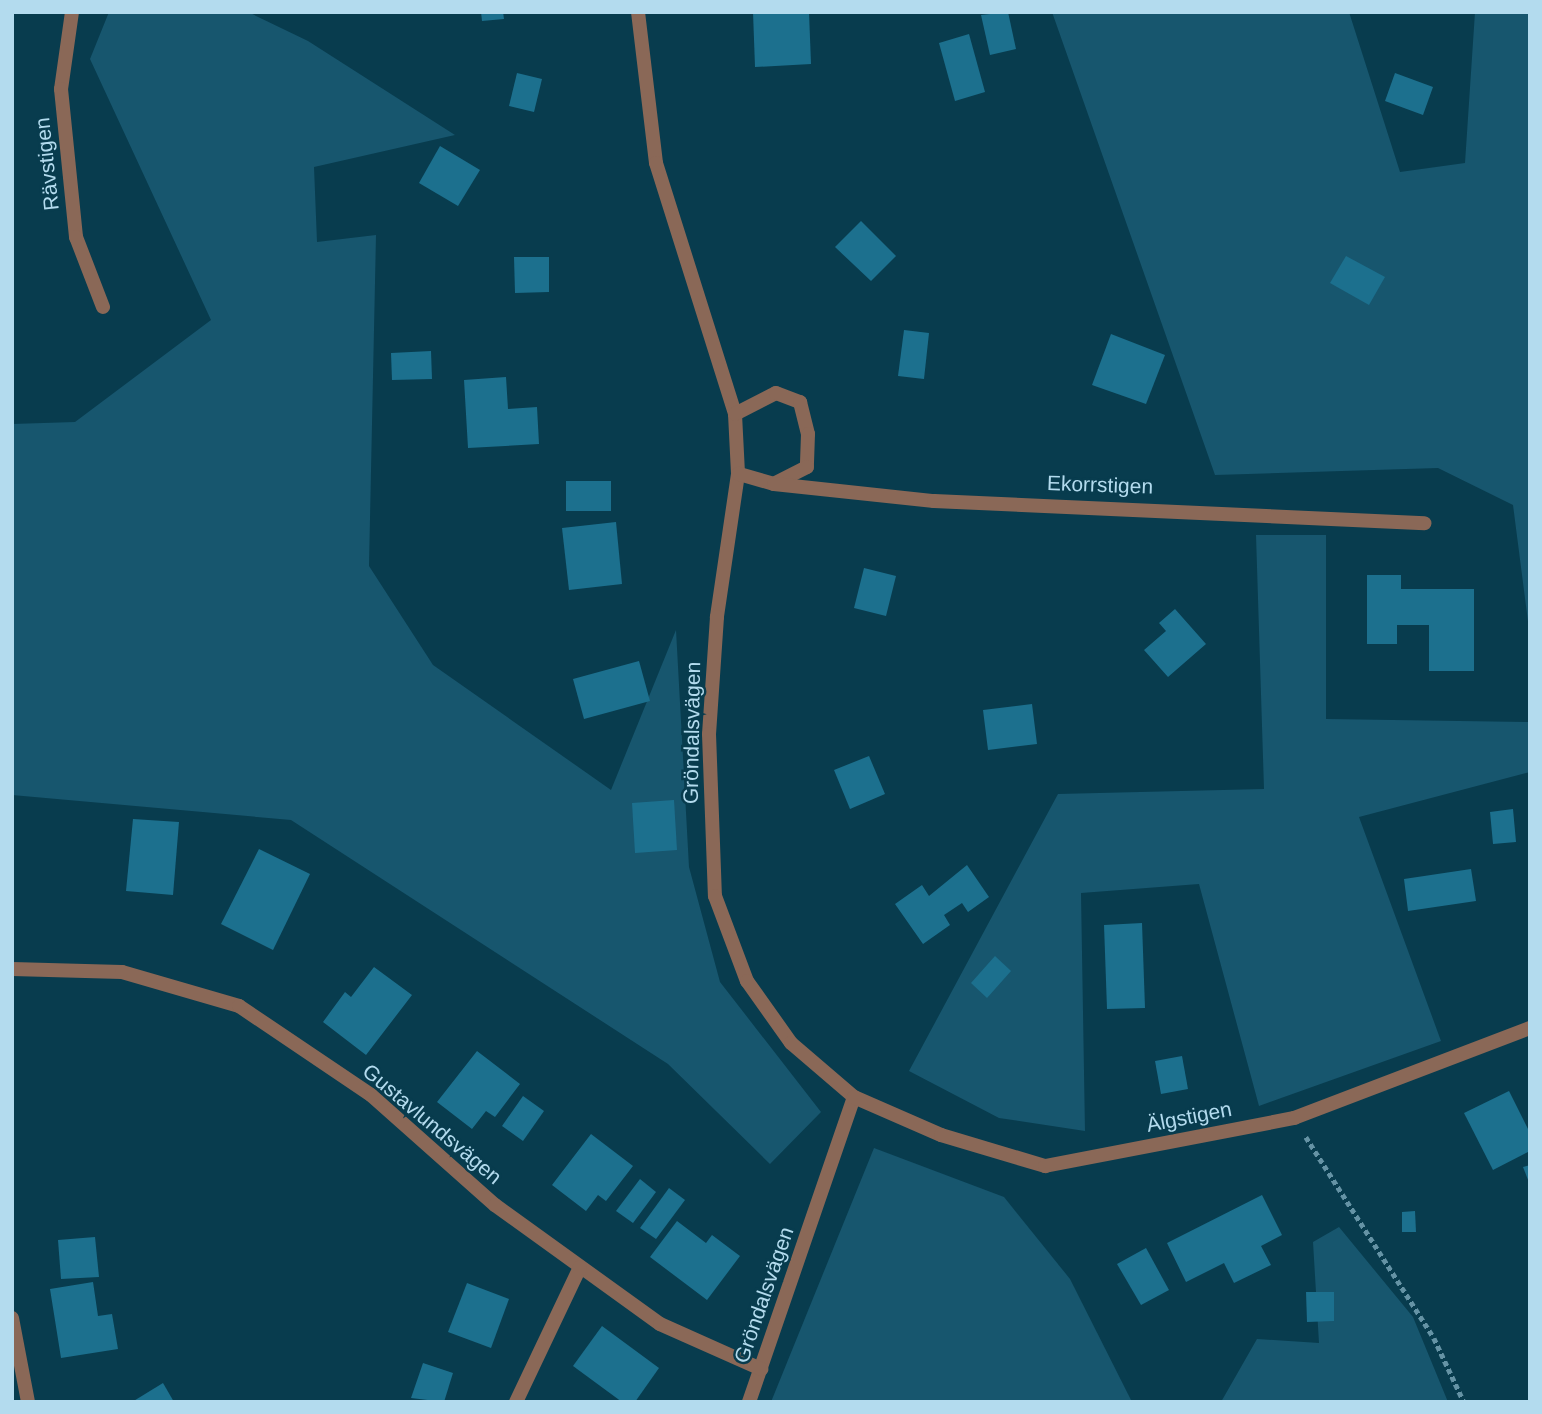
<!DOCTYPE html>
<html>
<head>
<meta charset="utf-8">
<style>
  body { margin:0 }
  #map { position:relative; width:1542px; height:1414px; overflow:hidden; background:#083c4e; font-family:Helvetica,sans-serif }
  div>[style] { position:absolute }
  .green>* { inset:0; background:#17566e }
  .building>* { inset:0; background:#1c708e }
  .path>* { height:4.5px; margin-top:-2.25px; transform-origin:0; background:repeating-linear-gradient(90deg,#6593a5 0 5px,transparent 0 8.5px) }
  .street>* { height:14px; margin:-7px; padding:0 7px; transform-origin:7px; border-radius:7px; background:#8a6857 }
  span { translate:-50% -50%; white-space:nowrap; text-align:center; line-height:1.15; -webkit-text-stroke:5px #083c4e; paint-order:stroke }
  .street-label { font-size:21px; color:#b3dbee }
  .frame { position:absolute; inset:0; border:14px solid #b3dbee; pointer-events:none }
</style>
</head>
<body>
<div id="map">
  <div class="green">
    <div style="clip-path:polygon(109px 12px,248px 12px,308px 41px,455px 135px,314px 167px,317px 242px,376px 235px,369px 566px,433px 665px,611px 790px,676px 630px,689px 867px,720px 982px,821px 1112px,770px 1164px,668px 1064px,291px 820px,12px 795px,12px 424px,75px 422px,211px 320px,90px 59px)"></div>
    <div style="clip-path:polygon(1052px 12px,1349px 12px,1400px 172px,1465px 163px,1475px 12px,1530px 12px,1530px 637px,1513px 505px,1438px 468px,1215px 475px)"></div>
    <div style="clip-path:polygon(1256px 535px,1326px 535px,1326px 719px,1530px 722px,1530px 772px,1359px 817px,1441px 1041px,1259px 1106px,1199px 884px,1081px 893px,1085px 1131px,999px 1118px,909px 1071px,1058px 794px,1264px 789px)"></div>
    <div style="clip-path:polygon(874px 1148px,1004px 1197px,1070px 1279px,1132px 1402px,771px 1402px)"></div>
    <div style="clip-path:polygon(1339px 1227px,1413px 1317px,1448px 1402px,1221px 1402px,1257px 1339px,1319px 1343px,1313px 1242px)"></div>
  </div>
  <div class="building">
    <div style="clip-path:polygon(481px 12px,503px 12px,504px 19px,482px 21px)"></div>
    <div style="clip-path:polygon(753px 12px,809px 12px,811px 64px,755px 67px)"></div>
    <div style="clip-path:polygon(1008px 12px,1016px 49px,990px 55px,981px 15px)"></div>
    <div style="clip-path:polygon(969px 34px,985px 92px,955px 101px,939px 43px)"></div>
    <div style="clip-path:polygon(517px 73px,542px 79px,534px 112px,509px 106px)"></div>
    <div style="clip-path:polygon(1395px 73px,1433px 87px,1423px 115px,1385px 101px)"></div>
    <div style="clip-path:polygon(440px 146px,480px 170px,458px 206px,419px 183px)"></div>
    <div style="clip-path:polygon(861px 221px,896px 256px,871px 281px,835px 247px)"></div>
    <div style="clip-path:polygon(1346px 256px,1385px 277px,1369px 305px,1330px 283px)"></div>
    <div style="clip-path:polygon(514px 257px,549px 257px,549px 292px,515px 293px)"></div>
    <div style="clip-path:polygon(904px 330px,929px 333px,924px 379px,898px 376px)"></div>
    <div style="clip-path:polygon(1111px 334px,1165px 355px,1146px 404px,1092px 385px)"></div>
    <div style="clip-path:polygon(431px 351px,432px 379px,392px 380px,391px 353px)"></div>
    <div style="clip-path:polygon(506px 377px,508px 409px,537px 407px,539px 444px,468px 448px,464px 380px)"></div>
    <div style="clip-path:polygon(566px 481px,611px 481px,611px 511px,566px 511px)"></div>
    <div style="clip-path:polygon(616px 522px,622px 584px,569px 590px,562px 528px)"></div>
    <div style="clip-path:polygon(864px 568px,896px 576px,886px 616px,854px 608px)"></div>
    <div style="clip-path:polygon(1367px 575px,1401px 575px,1401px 589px,1474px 589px,1474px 671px,1429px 671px,1429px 625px,1397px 625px,1397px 644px,1367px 644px)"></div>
    <div style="clip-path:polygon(1175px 609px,1206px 644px,1168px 677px,1144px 650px,1166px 631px,1159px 623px)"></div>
    <div style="clip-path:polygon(639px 661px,650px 701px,584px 719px,573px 679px)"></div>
    <div style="clip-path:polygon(1032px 704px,1037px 744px,988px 750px,983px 710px)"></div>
    <div style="clip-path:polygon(869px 756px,885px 794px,850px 809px,834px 770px)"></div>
    <div style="clip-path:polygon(674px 800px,677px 850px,635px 853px,632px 803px)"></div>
    <div style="clip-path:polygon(1513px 809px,1516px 842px,1493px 844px,1490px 812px)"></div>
    <div style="clip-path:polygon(133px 819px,179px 822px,173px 895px,126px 891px)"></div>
    <div style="clip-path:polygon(259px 849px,310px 874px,273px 950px,221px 924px)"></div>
    <div style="clip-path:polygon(967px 865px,989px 897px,968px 912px,962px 903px,944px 915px,950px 925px,923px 944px,895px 904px,922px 885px,929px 896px)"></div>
    <div style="clip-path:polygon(1471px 869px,1476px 901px,1408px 911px,1404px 879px)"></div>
    <div style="clip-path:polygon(1142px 923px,1145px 1008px,1107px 1009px,1104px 925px)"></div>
    <div style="clip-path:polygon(995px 956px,1011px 971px,987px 998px,971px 983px)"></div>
    <div style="clip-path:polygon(374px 967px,412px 995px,366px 1055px,323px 1022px,345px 992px,351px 997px)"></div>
    <div style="clip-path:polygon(477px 1051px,520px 1084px,495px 1117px,486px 1111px,472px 1129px,437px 1102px)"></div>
    <div style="clip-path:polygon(1182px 1056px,1188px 1089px,1161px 1094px,1155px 1061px)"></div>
    <div style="clip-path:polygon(1509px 1091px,1530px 1133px,1530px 1151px,1493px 1170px,1464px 1113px)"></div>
    <div style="clip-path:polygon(523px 1096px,544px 1111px,523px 1141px,502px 1126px)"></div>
    <div style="clip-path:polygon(591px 1134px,633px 1166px,606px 1201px,598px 1195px,586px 1211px,552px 1185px)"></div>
    <div style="clip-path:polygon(1530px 1165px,1530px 1185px,1523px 1167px)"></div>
    <div style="clip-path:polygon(640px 1179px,656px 1192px,633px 1223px,616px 1211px)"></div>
    <div style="clip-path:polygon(669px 1188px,685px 1200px,656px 1239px,640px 1228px)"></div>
    <div style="clip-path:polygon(1262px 1195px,1282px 1235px,1261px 1246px,1271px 1265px,1234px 1283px,1224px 1263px,1186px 1282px,1167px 1243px)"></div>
    <div style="clip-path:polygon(1415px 1211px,1416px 1232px,1402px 1232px,1402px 1212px)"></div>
    <div style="clip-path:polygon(677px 1221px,706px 1243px,712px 1235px,740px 1256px,707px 1300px,650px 1257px)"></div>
    <div style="clip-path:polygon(95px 1237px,99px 1277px,61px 1279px,58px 1240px)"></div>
    <div style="clip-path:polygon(1146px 1248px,1169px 1290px,1141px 1305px,1117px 1264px)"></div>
    <div style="clip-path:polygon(93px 1282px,98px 1316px,112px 1314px,118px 1349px,61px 1358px,50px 1289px)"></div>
    <div style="clip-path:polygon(467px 1283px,509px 1299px,491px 1348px,448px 1332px)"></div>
    <div style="clip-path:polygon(1306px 1292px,1334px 1292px,1334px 1321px,1307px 1322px)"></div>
    <div style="clip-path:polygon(602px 1326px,659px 1368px,635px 1402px,622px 1402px,573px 1366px)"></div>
    <div style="clip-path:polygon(423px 1363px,453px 1373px,444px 1402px,411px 1398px)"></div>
    <div style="clip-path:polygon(163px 1383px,174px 1402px,132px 1402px)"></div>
  </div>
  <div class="path">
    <div style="left:1306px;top:1137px;width:238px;rotate:57.5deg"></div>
    <div style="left:1434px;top:1338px;width:71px;rotate:64.9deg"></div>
  </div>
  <div class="street">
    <div style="left:72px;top:12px;width:78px;rotate:98.1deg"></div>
    <div style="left:61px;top:89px;width:149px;rotate:84.2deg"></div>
    <div style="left:76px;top:237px;width:75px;rotate:68.9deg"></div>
    <div style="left:638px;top:12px;width:152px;rotate:83.2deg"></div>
    <div style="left:656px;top:163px;width:263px;rotate:72.5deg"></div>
    <div style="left:735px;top:414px;width:60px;rotate:87.1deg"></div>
    <div style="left:738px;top:474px;width:145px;rotate:98.4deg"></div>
    <div style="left:717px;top:617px;width:117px;rotate:93.9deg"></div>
    <div style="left:709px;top:734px;width:162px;rotate:87.9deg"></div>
    <div style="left:715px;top:896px;width:91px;rotate:69.4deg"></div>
    <div style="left:747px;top:981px;width:76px;rotate:54.6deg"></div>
    <div style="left:791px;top:1043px;width:83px;rotate:40.6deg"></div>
    <div style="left:854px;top:1097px;width:323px;rotate:109deg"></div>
    <div style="left:735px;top:414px;width:46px;rotate:-27.1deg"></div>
    <div style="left:776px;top:393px;width:26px;rotate:21deg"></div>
    <div style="left:800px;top:402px;width:33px;rotate:76deg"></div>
    <div style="left:808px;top:434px;width:33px;rotate:92deg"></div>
    <div style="left:807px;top:467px;width:37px;rotate:153deg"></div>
    <div style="left:774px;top:484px;width:37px;rotate:-164deg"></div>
    <div style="left:774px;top:484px;width:161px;rotate:6.1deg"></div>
    <div style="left:934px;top:501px;width:491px;rotate:2.6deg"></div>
    <div style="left:12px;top:969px;width:110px;rotate:1.6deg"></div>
    <div style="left:122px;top:972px;width:122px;rotate:16.2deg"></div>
    <div style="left:239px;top:1006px;width:159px;rotate:34deg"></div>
    <div style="left:371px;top:1095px;width:166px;rotate:41.6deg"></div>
    <div style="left:495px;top:1205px;width:203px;rotate:35.8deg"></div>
    <div style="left:660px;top:1324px;width:111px;rotate:24deg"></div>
    <div style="left:854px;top:1097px;width:95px;rotate:23.6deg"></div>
    <div style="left:941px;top:1135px;width:109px;rotate:16.6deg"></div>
    <div style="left:1045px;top:1166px;width:254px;rotate:-10.9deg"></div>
    <div style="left:1294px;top:1118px;width:253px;rotate:-20.9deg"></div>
    <div style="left:12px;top:1318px;width:86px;rotate:79.2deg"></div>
    <div style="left:516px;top:1402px;width:149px;rotate:-64.6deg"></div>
  </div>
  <div class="street-label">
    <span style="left:47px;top:164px;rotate:-96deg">Rävstigen</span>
    <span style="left:1100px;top:485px;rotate:2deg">Ekorrstigen</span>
    <span style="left:692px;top:733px;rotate:-89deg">Gröndalsvägen</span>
    <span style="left:1189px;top:1117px;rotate:-11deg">Älgstigen</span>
    <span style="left:432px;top:1124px;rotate:40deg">Gustavlundsvägen</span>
    <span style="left:764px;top:1295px;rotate:-71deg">Gröndalsvägen</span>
  </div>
  <div class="frame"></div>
</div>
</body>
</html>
